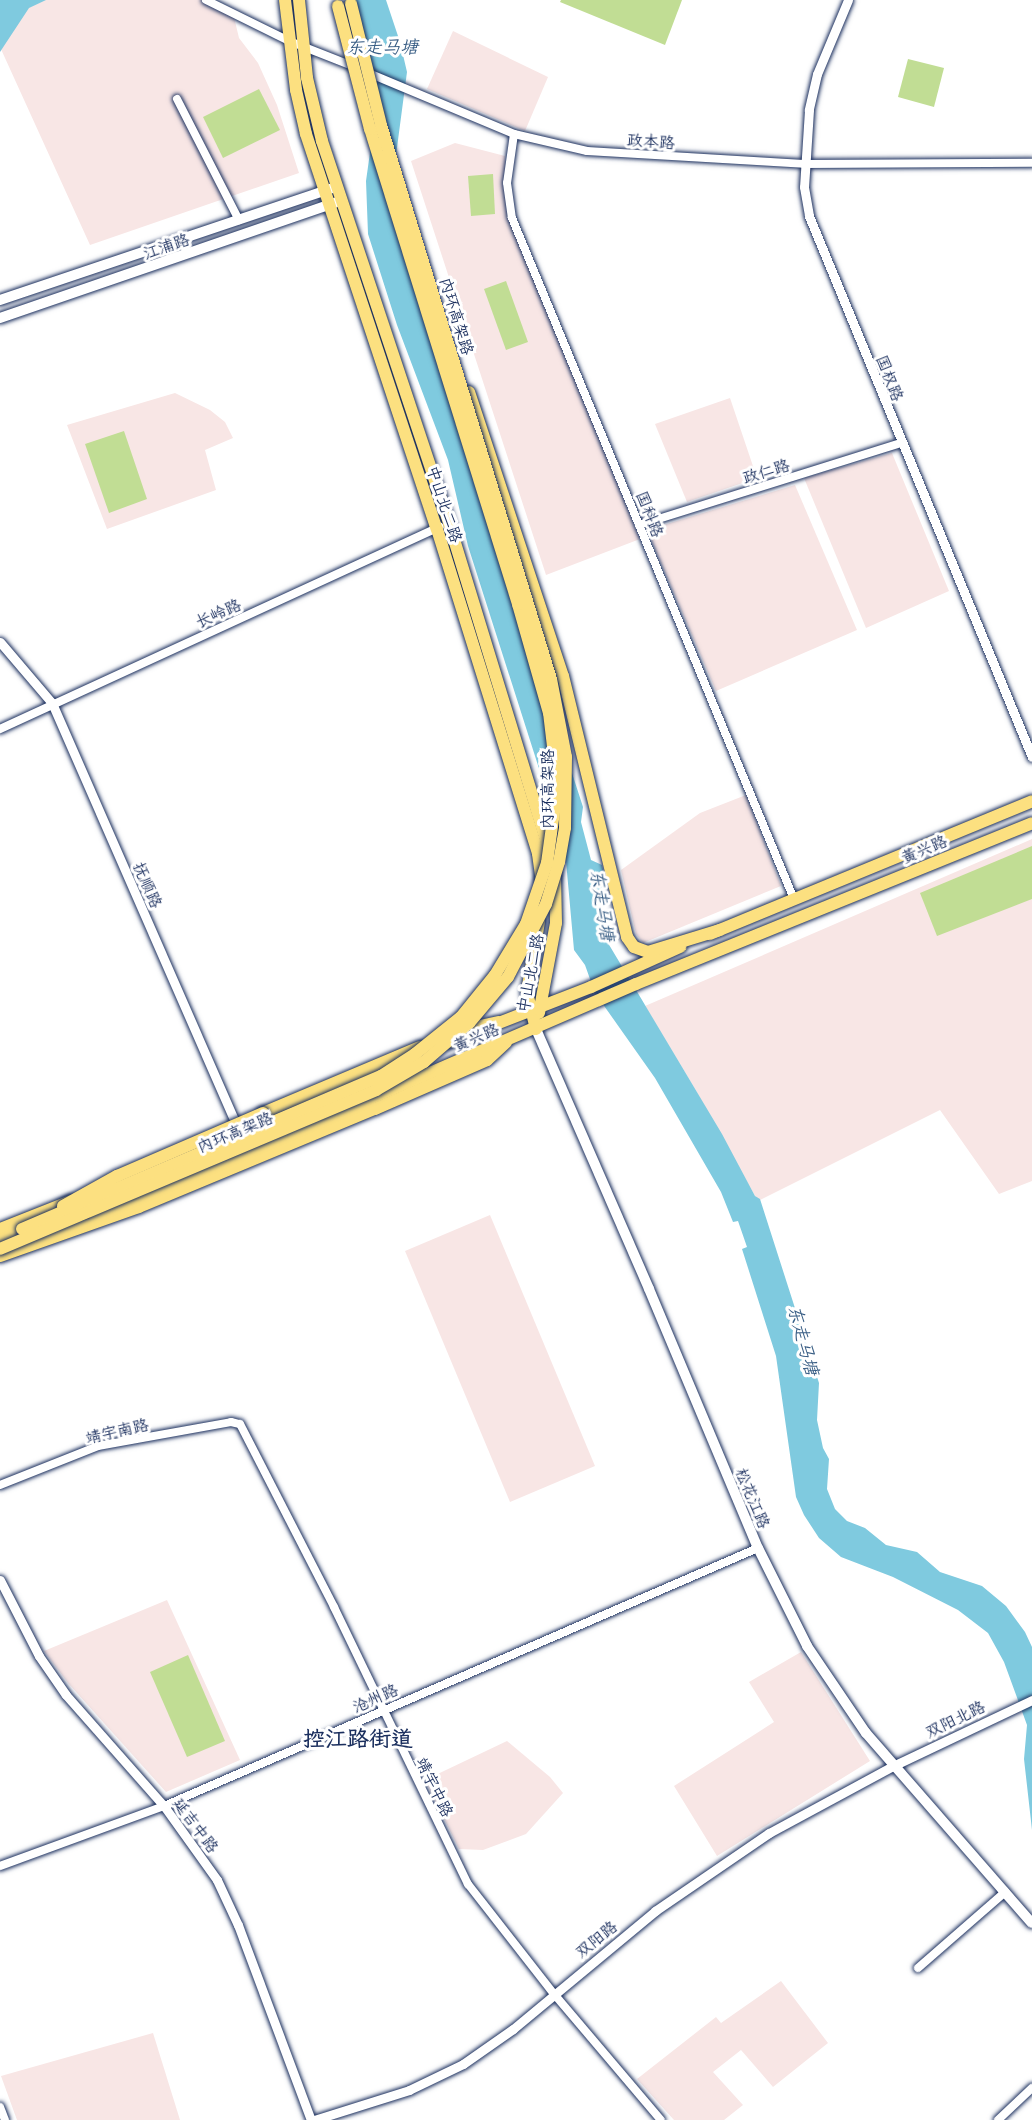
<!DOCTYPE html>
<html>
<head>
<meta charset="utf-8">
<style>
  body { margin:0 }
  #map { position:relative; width:1032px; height:2120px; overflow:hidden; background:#fff; font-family:Mali,"LXGW WenKai TC",sans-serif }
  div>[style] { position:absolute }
  .built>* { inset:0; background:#f8e6e5 }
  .green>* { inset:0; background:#c1dd94 }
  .water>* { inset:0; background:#7fcadf }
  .roads { filter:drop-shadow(0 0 2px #1b2f5e) drop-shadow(0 0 2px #1b2f5e) }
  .minor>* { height:8px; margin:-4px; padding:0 4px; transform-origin:4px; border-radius:4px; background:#fff }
  .tertiary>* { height:9px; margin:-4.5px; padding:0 4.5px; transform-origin:4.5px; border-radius:4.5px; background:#fff }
  .secondary>* { height:10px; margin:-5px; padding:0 5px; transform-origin:5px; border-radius:5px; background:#fff }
  .primary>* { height:12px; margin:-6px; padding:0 6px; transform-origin:6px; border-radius:6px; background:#fce080 }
  .trunk>* { height:12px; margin:-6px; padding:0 6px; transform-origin:6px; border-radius:6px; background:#fce080 }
  .bridges { filter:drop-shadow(0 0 2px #1b2f5e) drop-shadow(0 0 2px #1b2f5e) }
  .trunk-bridge>* { height:12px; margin:-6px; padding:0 6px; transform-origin:6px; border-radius:6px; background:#fce080 }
  span { translate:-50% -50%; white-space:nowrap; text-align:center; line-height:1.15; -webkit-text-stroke:6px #fff; paint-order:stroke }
  .street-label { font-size:16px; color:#1b2f5e }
  .water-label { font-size:18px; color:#395e85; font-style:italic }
  .district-label { font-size:22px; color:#1b2f5e; font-weight:700 }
</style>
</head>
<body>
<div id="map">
  <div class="built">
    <div style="clip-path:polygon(0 0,206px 0,233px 13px,239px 38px,258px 63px,277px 105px,299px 173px,90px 245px,0 47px)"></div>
    <div style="clip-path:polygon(453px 31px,548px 77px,525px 131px,427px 89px)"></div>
    <div style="clip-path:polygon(455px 143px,505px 156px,507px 215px,640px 539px,546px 575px,411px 161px)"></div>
    <div style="clip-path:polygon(175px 393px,210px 410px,225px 422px,233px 438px,205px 450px,216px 490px,107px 529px,67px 425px)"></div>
    <div style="clip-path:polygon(730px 398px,757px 478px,687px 502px,655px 424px)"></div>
    <div style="clip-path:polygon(892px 453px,949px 591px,866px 628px,804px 478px)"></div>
    <div style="clip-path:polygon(795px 485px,857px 630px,716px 691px,647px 530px)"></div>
    <div style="clip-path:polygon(746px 795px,781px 886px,643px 943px,636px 934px,621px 870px,700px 813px)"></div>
    <div style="clip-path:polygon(1032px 839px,1032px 1181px,999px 1194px,940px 1110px,760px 1200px,755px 1196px,695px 1089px,645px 1006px)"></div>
    <div style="clip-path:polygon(490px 1215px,595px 1466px,510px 1502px,405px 1251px)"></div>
    <div style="clip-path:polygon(167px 1600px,240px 1760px,166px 1792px,68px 1683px,44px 1651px)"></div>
    <div style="clip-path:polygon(801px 1652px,870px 1761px,717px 1856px,674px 1786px,774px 1722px,749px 1682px)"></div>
    <div style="clip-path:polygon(507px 1741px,550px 1777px,563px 1793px,526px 1834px,483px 1850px,459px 1849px,425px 1780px)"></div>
    <div style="clip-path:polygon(781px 1981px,828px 2043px,773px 2087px,741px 2050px,713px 2072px,743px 2105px,724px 2120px,674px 2120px,637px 2079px,716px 2017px,721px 2023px)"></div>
    <div style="clip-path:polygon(153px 2033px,180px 2120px,17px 2120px,1px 2076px)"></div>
  </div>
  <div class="green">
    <div style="clip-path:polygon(561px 0,682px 0,665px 45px,560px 2px)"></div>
    <div style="clip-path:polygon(908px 59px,944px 68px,934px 107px,898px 97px)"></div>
    <div style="clip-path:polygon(259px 89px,280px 130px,223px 158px,203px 117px)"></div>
    <div style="clip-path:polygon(493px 174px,495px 214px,471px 216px,468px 176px)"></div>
    <div style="clip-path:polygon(506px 281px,528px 342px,506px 350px,484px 289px)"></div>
    <div style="clip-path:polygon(124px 431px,147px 499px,109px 513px,85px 444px)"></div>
    <div style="clip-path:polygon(1032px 846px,1032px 899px,937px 936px,920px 893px)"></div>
    <div style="clip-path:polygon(188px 1655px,225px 1741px,187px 1757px,150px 1672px)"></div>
  </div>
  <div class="water">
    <div style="clip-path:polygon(0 0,46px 0,29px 8px,0 52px)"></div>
    <div style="clip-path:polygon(354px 0,386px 0,400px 42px,407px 72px,389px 208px,583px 807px,581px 822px,591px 860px,602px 865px,607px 886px,597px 892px,597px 912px,605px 938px,722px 1134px,755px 1196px,760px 1199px,819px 1383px,817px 1420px,823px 1448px,829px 1459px,827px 1489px,835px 1509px,847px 1521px,865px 1528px,886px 1545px,917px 1552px,940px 1572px,982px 1586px,1006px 1606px,1025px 1632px,1032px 1647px,1032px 1830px,1024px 1759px,1027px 1725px,1004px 1662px,988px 1633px,958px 1610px,893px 1577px,841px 1557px,819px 1538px,804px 1515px,796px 1497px,776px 1356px,742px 1249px,747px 1247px,738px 1221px,733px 1222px,721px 1192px,655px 1078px,595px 993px,585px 965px,574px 950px,565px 850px,468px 546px,448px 460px,397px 325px,368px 234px,366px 181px,374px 124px)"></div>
  </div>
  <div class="roads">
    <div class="minor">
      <div style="left:206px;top:0;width:93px;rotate:26.3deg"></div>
      <div style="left:289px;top:41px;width:71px;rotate:21.5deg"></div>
      <div style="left:366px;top:72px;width:160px;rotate:22.7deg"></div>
      <div style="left:514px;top:134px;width:75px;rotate:13.1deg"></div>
      <div style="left:587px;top:151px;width:217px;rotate:3.4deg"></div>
      <div style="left:804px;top:164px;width:228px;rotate:-0.3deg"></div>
      <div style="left:177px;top:99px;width:136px;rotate:62.9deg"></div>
      <div style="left:514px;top:134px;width:49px;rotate:98.1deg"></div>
      <div style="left:507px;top:183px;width:35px;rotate:82deg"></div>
      <div style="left:512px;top:218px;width:737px;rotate:67.51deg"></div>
      <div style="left:639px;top:525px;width:275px;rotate:-17.4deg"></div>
      <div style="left:0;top:729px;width:484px;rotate:-24.7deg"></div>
      <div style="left:0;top:1485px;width:105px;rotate:-21.7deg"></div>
      <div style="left:98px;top:1446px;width:135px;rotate:-10.2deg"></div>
      <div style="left:231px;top:1422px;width:9px;rotate:13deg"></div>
      <div style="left:240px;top:1424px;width:206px;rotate:62.8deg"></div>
      <div style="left:334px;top:1607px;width:308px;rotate:64.2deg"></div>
      <div style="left:468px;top:1884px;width:140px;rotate:52deg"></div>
      <div style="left:554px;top:1994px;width:165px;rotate:49.7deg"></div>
      <div style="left:0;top:1866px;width:175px;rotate:-20.1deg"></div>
      <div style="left:164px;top:1806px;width:648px;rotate:-23.48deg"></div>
      <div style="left:918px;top:1968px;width:116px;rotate:-41.1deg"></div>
      <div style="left:0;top:2107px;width:14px;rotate:69deg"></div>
      <div style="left:998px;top:2120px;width:47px;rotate:-43.3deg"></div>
    </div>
    <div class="tertiary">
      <div style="left:848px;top:0;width:80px;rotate:112.7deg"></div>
      <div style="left:817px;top:74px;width:37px;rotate:103deg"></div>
      <div style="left:809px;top:110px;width:77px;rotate:93.7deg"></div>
      <div style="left:804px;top:187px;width:29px;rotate:80deg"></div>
      <div style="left:809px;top:216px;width:585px;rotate:67.6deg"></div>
      <div style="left:0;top:642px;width:80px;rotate:49.6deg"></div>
      <div style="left:52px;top:703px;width:465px;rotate:66.4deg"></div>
      <div style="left:0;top:1580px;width:85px;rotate:62.8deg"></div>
      <div style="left:39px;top:1656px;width:47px;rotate:55.3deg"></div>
      <div style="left:66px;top:1695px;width:148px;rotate:48.6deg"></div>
      <div style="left:164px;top:1806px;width:91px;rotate:54.4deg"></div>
      <div style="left:217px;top:1880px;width:50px;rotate:65deg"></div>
      <div style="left:238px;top:1925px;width:208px;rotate:69.5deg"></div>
      <div style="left:314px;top:2120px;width:100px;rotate:-17.5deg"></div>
      <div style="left:409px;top:2090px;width:60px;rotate:-25.7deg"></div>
      <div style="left:463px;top:2064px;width:61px;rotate:-35deg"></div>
      <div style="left:513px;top:2029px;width:185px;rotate:-39.7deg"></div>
      <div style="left:655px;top:1911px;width:138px;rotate:-34.4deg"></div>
      <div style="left:769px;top:1833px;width:141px;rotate:-28.4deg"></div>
      <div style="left:893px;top:1766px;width:154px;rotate:-25.4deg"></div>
    </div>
    <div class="secondary">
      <div style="left:0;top:300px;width:350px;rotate:-18.6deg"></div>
      <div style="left:0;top:318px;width:355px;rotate:-19deg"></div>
      <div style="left:536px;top:1029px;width:283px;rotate:66.5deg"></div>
      <div style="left:649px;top:1289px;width:281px;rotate:67.2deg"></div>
      <div style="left:758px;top:1548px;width:110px;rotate:63.4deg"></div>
      <div style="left:807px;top:1646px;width:105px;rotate:55.9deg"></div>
      <div style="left:866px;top:1733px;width:252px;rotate:48.9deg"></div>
    </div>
    <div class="primary">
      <div style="left:285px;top:0;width:91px;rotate:83deg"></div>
      <div style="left:296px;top:90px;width:45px;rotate:77.2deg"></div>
      <div style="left:306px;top:134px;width:416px;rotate:71.7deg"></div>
      <div style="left:437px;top:529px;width:340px;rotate:72.7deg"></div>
      <div style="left:538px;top:854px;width:27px;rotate:82deg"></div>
      <div style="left:299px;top:0;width:78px;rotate:84.1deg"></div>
      <div style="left:307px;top:78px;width:65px;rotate:76.6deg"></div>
      <div style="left:322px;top:141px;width:403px;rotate:71.6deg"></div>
      <div style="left:449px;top:523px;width:343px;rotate:73deg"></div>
      <div style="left:710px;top:934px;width:348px;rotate:-22.4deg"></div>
      <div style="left:539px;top:1013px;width:92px;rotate:-79.3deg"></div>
      <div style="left:556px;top:923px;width:49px;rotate:-91.2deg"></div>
      <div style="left:536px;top:1029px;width:38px;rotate:-104deg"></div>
      <div style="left:527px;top:992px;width:71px;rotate:-80.3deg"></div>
      <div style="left:450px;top:1042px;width:151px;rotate:-21.3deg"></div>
      <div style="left:591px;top:987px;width:98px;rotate:-24.2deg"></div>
      <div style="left:96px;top:1217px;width:588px;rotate:-23.34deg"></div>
      <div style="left:636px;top:984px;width:427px;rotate:-22.1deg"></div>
      <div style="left:0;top:1229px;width:76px;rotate:-21.5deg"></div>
    </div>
    <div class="trunk">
      <div style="left:469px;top:392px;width:299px;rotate:71.7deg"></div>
      <div style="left:563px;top:676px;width:269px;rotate:76.2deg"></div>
      <div style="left:627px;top:937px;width:12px;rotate:55deg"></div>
      <div style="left:634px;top:947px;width:15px;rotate:20deg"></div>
      <div style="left:648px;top:952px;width:75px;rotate:-17deg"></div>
      <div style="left:461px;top:1030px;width:38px;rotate:-12deg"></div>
      <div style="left:263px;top:1113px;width:170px;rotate:-22.8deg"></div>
      <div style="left:0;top:1238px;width:24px;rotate:-22deg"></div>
      <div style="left:0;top:1256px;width:147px;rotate:-19.4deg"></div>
      <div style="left:139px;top:1207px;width:256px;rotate:-22.6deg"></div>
      <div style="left:375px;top:1109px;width:122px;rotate:-23.6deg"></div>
      <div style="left:487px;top:1060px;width:26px;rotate:-43deg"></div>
    </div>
  </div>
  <div class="bridges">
    <div class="trunk-bridge">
      <div style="left:63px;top:1206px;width:62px;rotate:-29.1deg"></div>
      <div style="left:117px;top:1176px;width:159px;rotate:-23.3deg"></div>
      <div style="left:22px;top:1229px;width:390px;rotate:-23.1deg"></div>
      <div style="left:381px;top:1076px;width:40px;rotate:-32.9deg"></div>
      <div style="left:415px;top:1054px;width:59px;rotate:-38.8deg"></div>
      <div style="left:461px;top:1017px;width:54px;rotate:-51deg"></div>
      <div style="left:495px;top:975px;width:60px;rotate:-58.7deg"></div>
      <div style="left:526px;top:924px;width:65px;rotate:-71deg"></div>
      <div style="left:547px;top:863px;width:67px;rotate:-82.2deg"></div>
      <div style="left:556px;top:797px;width:34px;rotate:-92deg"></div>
      <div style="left:555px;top:763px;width:50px;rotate:-96.8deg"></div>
      <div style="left:549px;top:713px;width:113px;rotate:-105.9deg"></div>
      <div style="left:518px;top:604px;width:498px;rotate:-107.3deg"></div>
      <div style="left:370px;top:129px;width:127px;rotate:-104.6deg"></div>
      <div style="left:0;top:1249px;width:408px;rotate:-22.9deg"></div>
      <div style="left:376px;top:1090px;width:56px;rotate:-30.3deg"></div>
      <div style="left:424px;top:1062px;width:60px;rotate:-40.9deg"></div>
      <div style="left:469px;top:1023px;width:60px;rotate:-49.7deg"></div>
      <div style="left:508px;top:977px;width:82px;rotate:-62.5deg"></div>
      <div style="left:546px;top:904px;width:44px;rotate:-72.8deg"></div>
      <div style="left:559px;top:862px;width:35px;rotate:-80deg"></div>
      <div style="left:565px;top:828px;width:71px;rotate:-89.2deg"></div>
      <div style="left:566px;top:757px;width:79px;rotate:-100.9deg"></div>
      <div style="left:551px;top:679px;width:579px;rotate:-107.06deg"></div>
      <div style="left:381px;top:125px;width:125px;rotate:-103.9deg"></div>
    </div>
  </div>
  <div class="street-label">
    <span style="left:651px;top:141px;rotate:4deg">政本路</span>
    <span style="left:166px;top:246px;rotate:-19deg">江浦路</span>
    <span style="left:457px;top:316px;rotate:73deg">内环高架路</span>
    <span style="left:890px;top:378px;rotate:68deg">国权路</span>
    <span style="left:766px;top:471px;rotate:-17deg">政仁路</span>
    <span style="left:445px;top:504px;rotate:72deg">中山北二路</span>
    <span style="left:650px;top:514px;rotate:68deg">国科路</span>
    <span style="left:218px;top:613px;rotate:-24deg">长岭路</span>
    <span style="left:547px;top:789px;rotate:-90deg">内环高架路</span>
    <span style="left:924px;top:849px;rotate:-23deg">黄兴路</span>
    <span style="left:148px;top:885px;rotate:66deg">抚顺路</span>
    <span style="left:530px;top:973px;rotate:-79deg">中山北二路</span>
    <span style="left:476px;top:1037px;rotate:-23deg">黄兴路</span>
    <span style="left:235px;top:1132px;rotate:-23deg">内环高架路</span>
    <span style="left:117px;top:1431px;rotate:-13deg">靖宇南路</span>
    <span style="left:753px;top:1498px;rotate:67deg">松花江路</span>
    <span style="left:375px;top:1698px;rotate:-24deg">沧州路</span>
    <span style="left:955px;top:1719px;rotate:-26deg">双阳北路</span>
    <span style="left:435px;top:1787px;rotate:64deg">靖宇中路</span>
    <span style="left:196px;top:1825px;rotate:53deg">延吉中路</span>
    <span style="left:596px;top:1939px;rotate:-39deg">双阳路</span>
  </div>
  <div class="water-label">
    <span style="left:382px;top:46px">东走马塘</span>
    <span style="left:603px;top:905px;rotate:81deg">东走马塘</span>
    <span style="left:804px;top:1340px;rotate:75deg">东走马塘</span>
  </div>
  <div class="district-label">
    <span style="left:358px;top:1738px">控江路街道</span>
  </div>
</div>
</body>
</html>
